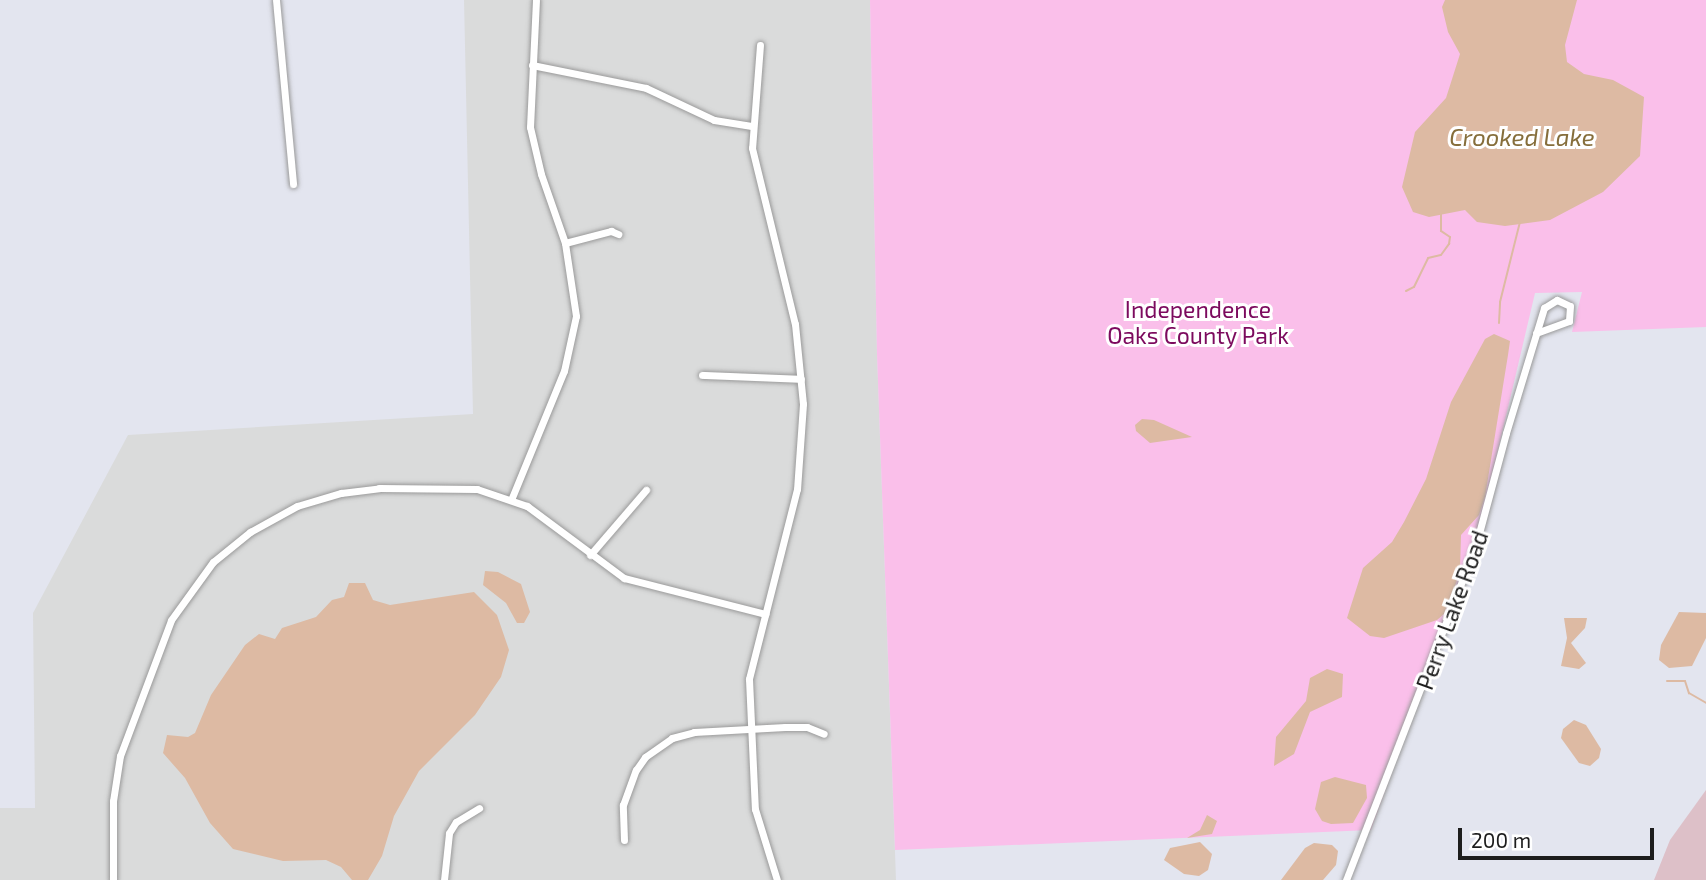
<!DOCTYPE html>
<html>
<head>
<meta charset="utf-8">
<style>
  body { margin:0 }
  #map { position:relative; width:1706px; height:880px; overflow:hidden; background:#e3e5ef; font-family:"Exo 2",sans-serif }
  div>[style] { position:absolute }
  .residential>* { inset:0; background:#dadbdb }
  .wetland>* { inset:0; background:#ddc0c8 }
  .park>* { inset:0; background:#fabfea }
  .water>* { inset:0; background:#ddbaa3 }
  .stream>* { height:2px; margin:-1px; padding:0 1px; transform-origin:1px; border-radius:1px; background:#ddbaa3 }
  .roads { filter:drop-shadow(0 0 2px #9a9a9a) drop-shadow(0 0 2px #9a9a9a) }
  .minor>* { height:7px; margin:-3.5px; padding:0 3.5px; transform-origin:3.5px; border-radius:3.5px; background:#fff }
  span { translate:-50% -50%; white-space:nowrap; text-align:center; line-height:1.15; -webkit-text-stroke:6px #fff; paint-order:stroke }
  .park-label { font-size:23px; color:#7c0a5e }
  .street-label { font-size:23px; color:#1d1d1d }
  .water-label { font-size:24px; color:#866e3b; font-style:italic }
  .scale { position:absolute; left:1458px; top:828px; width:196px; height:32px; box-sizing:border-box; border:4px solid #1d1d1d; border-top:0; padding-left:9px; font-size:21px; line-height:24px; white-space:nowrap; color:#1d1d1d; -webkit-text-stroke:5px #fff; paint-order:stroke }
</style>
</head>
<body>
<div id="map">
  <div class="residential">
    <div style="clip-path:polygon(464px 0,870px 0,877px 354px,896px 880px,0 880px,0 808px,35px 808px,33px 613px,128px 435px,473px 414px)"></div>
  </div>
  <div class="wetland">
    <div style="clip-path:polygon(1706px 790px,1706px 880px,1654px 880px,1670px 840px)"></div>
  </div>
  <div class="park">
    <div style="clip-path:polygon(870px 0,1706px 0,1706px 327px,1572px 332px,1582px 292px,1535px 293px,1478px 535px,1371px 830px,895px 850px,877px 354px)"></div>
  </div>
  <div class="water">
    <div style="clip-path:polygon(1445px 0,1577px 0,1565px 45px,1567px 62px,1584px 74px,1613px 80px,1644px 97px,1640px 156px,1603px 192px,1550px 220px,1505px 226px,1477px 222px,1465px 210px,1429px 217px,1413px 212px,1402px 187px,1415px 132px,1446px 98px,1460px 54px,1448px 32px,1442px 7px)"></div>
    <div style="clip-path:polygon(1494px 334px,1510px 341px,1508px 355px,1485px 497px,1479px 515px,1461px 535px,1460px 570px,1454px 590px,1444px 614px,1437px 620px,1384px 638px,1370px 636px,1347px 618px,1363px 568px,1392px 542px,1404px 522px,1426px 479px,1451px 402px,1485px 339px)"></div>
    <div style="clip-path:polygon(1142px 419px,1154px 420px,1192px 437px,1150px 443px,1136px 431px,1135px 425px)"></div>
    <div style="clip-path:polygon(485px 571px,498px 572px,521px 584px,530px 612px,524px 623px,517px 623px,506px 603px,483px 585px)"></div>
    <div style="clip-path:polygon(349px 583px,365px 583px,373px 600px,390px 605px,474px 592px,497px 615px,509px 650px,501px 677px,475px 715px,419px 771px,394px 816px,382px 856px,368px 880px,352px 880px,341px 867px,326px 860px,283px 861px,233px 849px,210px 823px,185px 778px,163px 753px,167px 735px,188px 737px,195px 733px,211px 695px,245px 645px,259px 634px,275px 639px,282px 628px,316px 617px,332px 600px,344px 597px)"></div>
    <div style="clip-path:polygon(1679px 612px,1706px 613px,1706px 638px,1692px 666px,1669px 668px,1659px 660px,1661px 645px)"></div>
    <div style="clip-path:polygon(1564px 618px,1587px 618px,1585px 628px,1571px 643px,1586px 663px,1579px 669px,1561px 666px,1567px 638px)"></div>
    <div style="clip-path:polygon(1327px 669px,1343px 674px,1342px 697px,1310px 712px,1294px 754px,1274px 766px,1276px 737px,1306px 701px,1310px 678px)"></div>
    <div style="clip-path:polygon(1574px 720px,1586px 725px,1601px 749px,1599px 758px,1590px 766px,1579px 763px,1561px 738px,1563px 729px)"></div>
    <div style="clip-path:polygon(1335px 777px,1366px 785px,1367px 798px,1353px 823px,1331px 824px,1322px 821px,1315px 809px,1321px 782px)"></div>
    <div style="clip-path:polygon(1207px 815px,1217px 821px,1212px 834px,1187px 838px,1200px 830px)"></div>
    <div style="clip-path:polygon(1200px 842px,1212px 854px,1208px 870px,1199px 876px,1184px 874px,1164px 860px,1170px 848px)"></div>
    <div style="clip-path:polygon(1314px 843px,1332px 845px,1338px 851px,1336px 865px,1323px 880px,1281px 880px,1305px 848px)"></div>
  </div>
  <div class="stream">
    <div style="left:1406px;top:291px;width:9px;rotate:-27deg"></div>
    <div style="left:1414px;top:287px;width:32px;rotate:-64deg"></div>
    <div style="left:1428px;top:258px;width:13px;rotate:-13deg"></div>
    <div style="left:1441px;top:255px;width:14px;rotate:-54deg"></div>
    <div style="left:1449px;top:244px;width:7px;rotate:-82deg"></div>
    <div style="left:1450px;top:237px;width:11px;rotate:-146deg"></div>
    <div style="left:1441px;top:231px;width:17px;rotate:-90deg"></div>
    <div style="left:1499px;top:323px;width:21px;rotate:-87deg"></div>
    <div style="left:1500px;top:302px;width:82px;rotate:-76deg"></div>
    <div style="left:1667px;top:681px;width:18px"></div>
    <div style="left:1685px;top:681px;width:13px;rotate:72deg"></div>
    <div style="left:1689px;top:693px;width:20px;rotate:30deg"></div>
  </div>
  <div class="roads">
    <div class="minor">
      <div style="left:276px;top:0;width:185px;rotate:84.7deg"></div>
      <div style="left:760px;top:45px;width:103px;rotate:94.4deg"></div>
      <div style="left:752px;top:148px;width:181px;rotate:76.3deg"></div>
      <div style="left:795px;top:324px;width:80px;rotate:84.3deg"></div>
      <div style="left:803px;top:404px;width:85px;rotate:94deg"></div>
      <div style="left:797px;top:489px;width:196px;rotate:104.2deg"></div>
      <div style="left:749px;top:679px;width:130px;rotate:87.4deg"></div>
      <div style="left:755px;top:809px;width:74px;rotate:72.8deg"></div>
      <div style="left:532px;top:65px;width:116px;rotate:11.4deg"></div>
      <div style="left:646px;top:88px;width:75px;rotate:25.2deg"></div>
      <div style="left:714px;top:120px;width:38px;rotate:9deg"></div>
      <div style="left:565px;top:243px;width:48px;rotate:-14.6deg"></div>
      <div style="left:611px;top:231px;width:8px;rotate:23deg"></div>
      <div style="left:702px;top:375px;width:99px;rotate:2.3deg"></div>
      <div style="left:511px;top:500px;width:139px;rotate:-67.7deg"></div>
      <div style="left:564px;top:371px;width:56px;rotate:-77.7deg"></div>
      <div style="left:576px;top:316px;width:74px;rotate:-98.6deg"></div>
      <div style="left:565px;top:243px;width:73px;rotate:-109.2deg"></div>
      <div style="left:541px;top:174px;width:48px;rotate:-103.2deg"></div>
      <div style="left:530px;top:127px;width:127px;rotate:-87.3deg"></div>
      <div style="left:590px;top:555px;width:86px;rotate:-49.3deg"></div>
      <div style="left:624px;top:840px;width:35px;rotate:-92deg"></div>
      <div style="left:623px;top:805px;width:37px;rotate:-70deg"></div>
      <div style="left:636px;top:770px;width:16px;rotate:-55deg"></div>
      <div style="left:645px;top:757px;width:33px;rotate:-35deg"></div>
      <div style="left:672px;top:738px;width:23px;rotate:-15deg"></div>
      <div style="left:694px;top:732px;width:91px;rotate:-3.1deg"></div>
      <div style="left:785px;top:727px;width:22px"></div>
      <div style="left:807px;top:727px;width:18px;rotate:22deg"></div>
      <div style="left:113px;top:880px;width:79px;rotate:-90deg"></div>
      <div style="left:113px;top:801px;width:46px;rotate:-81.2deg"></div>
      <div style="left:120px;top:756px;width:145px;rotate:-69.4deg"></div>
      <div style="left:171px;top:620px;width:72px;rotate:-54.1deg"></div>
      <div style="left:213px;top:562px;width:48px;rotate:-39deg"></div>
      <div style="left:250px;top:532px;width:54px;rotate:-29deg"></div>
      <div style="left:297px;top:506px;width:46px;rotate:-16.5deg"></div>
      <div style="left:341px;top:493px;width:38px;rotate:-7deg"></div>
      <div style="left:379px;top:488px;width:98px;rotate:0.6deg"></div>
      <div style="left:477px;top:489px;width:53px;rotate:18.8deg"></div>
      <div style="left:527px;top:506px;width:121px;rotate:36.6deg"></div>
      <div style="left:624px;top:578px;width:146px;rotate:14.3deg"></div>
      <div style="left:444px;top:880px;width:47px;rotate:-83.9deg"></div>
      <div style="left:449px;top:833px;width:13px;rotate:-58deg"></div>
      <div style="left:456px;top:822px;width:27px;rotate:-31deg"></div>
      <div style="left:1346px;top:880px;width:356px;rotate:-68.8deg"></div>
      <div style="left:1475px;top:548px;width:119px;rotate:-74.9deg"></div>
      <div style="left:1506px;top:433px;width:131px;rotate:-73.1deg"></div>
      <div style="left:1544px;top:308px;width:15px;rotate:-32deg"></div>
      <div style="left:1557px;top:300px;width:14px;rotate:25deg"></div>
      <div style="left:1570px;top:306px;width:15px;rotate:94deg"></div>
      <div style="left:1569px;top:321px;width:35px;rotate:160deg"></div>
    </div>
  </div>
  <div class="park-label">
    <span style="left:1198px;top:322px">Independence<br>Oaks County Park</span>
  </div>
  <div class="street-label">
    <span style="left:1452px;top:610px;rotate:-70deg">Perry Lake Road</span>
  </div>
  <div class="water-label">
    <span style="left:1522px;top:137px">Crooked Lake</span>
  </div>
  <div class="scale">200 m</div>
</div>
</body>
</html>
